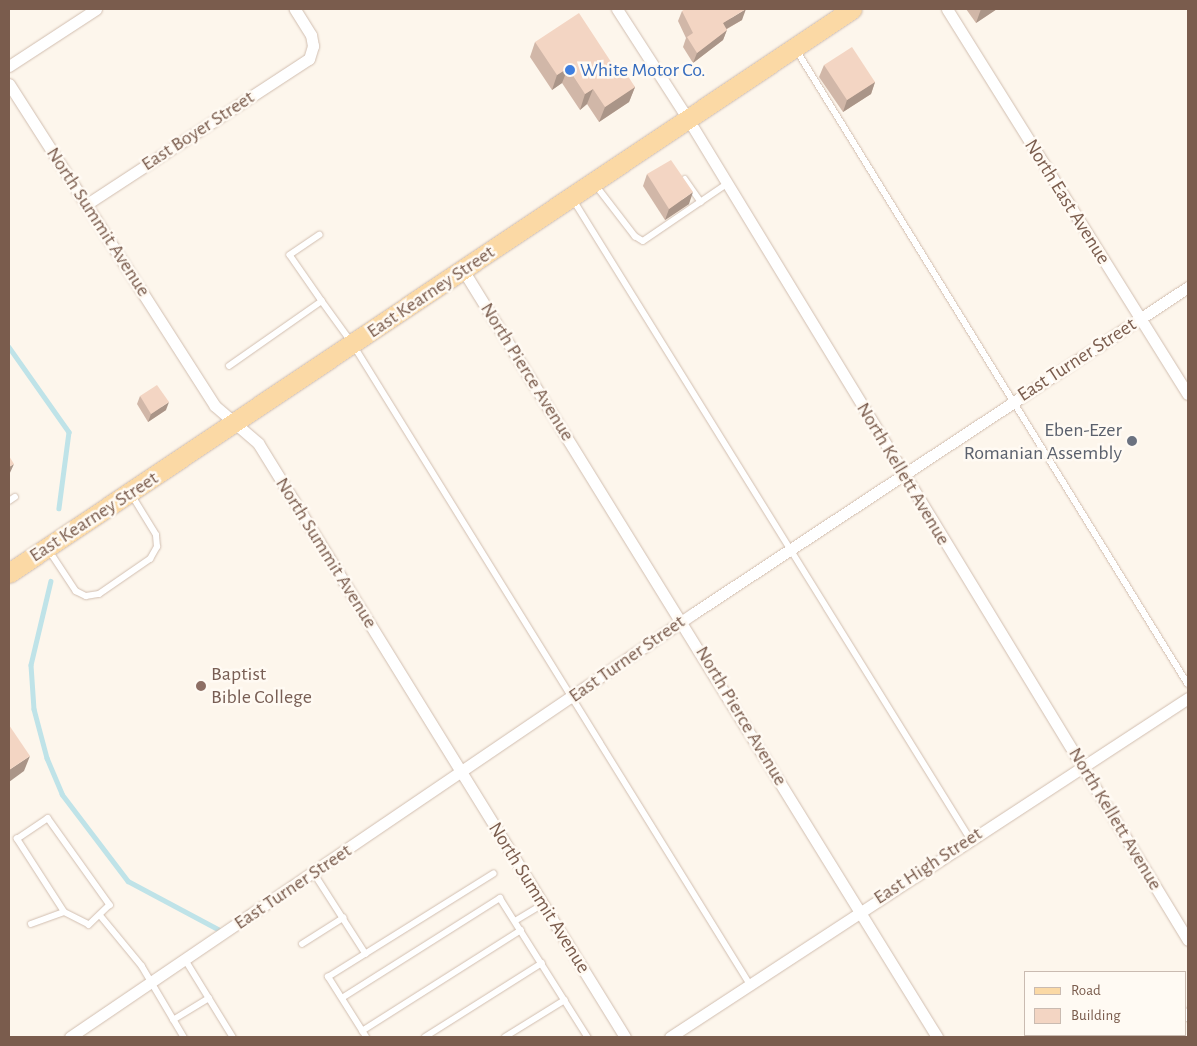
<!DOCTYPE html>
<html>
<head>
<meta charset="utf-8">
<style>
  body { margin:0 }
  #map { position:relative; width:1197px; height:1046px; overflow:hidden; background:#fdf6ec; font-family:"Alegreya Sans",sans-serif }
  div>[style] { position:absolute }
  .stream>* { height:4.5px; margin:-2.25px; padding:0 2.25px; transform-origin:2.25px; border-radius:2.25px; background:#bfe3e8 }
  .roads { filter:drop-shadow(0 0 1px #d1beb0) drop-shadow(0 0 1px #d1beb0) }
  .lane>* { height:5.5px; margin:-2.75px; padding:0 2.75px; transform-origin:2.75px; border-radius:2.75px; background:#fff }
  .street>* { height:11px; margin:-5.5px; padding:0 5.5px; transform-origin:5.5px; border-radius:5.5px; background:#fff }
  .primary>* { height:19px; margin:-9.5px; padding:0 9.5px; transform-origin:9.5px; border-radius:9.5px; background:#fbd9a5 }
  .wall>* { inset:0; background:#d1b7a8 }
  .shaded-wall>* { inset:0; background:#aa9588 }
  .building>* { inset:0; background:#f3d5c3 }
  .dots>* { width:14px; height:14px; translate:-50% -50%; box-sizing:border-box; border:2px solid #fffaf3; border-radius:50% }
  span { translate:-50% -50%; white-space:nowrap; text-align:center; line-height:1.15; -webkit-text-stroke:5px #fffaf3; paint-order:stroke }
  .shop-label { font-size:20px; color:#366cbe }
  .left { translate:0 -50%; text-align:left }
  .street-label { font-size:20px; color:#7a5c4d }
  .worship-label { font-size:20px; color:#5b616d }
  .right { translate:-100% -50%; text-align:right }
  .education-label { font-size:20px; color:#785e54 }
  .frame { position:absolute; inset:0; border:10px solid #7a5c4d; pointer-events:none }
  .legend { position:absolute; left:1024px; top:971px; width:162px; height:65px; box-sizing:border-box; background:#fffaf3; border:1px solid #cabbb1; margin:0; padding:6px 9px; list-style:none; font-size:15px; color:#7a5c4d }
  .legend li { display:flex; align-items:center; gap:10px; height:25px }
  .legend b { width:25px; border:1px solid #cabbb1 }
</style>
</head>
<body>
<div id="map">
  <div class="stream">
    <div style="left:9px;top:347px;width:104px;rotate:54.8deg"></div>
    <div style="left:69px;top:432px;width:77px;rotate:97.5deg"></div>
    <div style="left:51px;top:581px;width:86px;rotate:103.4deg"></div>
    <div style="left:31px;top:665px;width:44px;rotate:86.1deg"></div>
    <div style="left:34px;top:709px;width:51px;rotate:75.1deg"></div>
    <div style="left:47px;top:758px;width:39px;rotate:67deg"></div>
    <div style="left:62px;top:794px;width:109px;rotate:52.8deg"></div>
    <div style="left:128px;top:881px;width:102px;rotate:28.1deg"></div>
  </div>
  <div class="roads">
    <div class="lane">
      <div style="left:796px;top:49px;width:746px;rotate:58.31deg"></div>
      <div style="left:685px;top:179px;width:28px;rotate:55deg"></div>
      <div style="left:595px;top:184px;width:66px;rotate:52.4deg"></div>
      <div style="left:635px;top:236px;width:9px;rotate:32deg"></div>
      <div style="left:643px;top:241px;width:102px;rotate:-34.2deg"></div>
      <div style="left:573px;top:199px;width:752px;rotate:58.15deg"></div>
      <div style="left:320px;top:235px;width:36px;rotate:146deg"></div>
      <div style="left:290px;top:255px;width:56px;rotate:55.2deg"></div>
      <div style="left:229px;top:366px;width:113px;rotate:-35deg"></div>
      <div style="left:322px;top:301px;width:53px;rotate:54.2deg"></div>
      <div style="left:353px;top:344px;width:753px;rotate:58.19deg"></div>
      <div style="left:9px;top:501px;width:7px;rotate:-34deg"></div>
      <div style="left:49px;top:550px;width:49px;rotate:56.6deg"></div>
      <div style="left:76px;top:591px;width:11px;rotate:27deg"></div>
      <div style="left:86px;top:596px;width:13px;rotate:-9deg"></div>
      <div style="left:99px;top:594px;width:62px;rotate:-34.5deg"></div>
      <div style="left:150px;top:559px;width:14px;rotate:-60deg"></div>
      <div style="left:157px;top:547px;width:12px;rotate:-95deg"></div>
      <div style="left:156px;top:535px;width:46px;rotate:-121.6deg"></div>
      <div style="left:48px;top:818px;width:107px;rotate:54.5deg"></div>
      <div style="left:110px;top:905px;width:29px;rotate:136deg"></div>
      <div style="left:89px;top:925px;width:28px;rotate:-153deg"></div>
      <div style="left:64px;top:912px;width:87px;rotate:-122.8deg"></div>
      <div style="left:17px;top:839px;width:37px;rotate:-34deg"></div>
      <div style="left:314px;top:873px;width:96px;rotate:57.3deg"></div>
      <div style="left:100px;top:915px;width:66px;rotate:50.5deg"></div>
      <div style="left:142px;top:966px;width:82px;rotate:59.4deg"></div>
      <div style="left:515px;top:921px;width:33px;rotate:-31deg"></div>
      <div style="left:31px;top:924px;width:35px;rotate:-20deg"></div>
      <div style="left:302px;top:944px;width:49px;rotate:-32.4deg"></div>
      <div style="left:185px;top:959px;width:92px;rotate:58.4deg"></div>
      <div style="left:342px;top:998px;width:187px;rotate:-32.3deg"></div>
      <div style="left:500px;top:898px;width:165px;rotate:57.7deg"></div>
      <div style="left:173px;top:1020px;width:42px;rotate:-31.4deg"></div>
      <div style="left:362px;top:1031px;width:188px;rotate:-32.4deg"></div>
      <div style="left:366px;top:1037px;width:71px;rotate:-122.3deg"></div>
      <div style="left:328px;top:977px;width:195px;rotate:-32deg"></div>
      <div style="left:425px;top:1037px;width:138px;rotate:-32.3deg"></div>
      <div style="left:505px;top:1037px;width:70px;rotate:-31.7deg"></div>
    </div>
    <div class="street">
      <div style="left:617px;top:9px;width:131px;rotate:57.2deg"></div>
      <div style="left:688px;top:119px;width:961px;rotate:58.66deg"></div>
      <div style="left:947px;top:9px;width:454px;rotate:58deg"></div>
      <div style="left:9px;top:66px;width:104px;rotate:-33.2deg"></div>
      <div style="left:9px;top:84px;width:382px;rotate:57.4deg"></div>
      <div style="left:215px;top:406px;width:57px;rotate:40.7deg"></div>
      <div style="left:258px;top:443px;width:698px;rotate:58.29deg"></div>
      <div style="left:87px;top:204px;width:265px;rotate:-33.2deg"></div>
      <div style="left:309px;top:59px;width:14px;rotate:-73deg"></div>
      <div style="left:313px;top:46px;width:11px;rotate:-100deg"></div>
      <div style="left:311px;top:35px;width:31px;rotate:-122deg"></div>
      <div style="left:463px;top:270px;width:902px;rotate:58.28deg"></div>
      <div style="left:1186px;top:1015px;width:3px;rotate:-45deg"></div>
      <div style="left:70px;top:1037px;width:754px;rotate:-34.2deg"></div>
      <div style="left:694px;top:613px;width:592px;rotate:-33.42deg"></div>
      <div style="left:670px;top:1037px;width:619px;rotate:-33.2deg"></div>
      <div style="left:1152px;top:1037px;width:4px;rotate:-27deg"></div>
    </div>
    <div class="primary">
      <div style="left:9px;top:573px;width:1014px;rotate:-33.78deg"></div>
    </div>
  </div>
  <div class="wall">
    <div style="clip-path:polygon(966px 9px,997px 9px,976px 23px)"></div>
    <div style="clip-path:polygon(682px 11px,742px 20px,727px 29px,723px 40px,693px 63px,683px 47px,686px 38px,678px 21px)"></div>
    <div style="clip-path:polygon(535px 42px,617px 71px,635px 87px,629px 102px,599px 122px,587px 104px,580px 110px,562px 83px,552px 90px,530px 57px)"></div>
    <div style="clip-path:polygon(824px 65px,875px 82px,871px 94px,843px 112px,819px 77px)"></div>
    <div style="clip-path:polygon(647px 174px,689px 204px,665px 220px,643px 186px)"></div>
    <div style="clip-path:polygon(140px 396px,166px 410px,148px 422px,137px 404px)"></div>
  </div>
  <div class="shaded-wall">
    <div style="clip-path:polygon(746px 9px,742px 20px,719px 33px,723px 23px)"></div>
    <div style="clip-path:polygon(981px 9px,997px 9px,976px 23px)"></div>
    <div style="clip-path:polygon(727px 30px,723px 40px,693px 63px,697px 53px)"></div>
    <div style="clip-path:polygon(568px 68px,562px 83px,552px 90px,557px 75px)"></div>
    <div style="clip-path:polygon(875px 82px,871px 94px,843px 112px,847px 100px)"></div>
    <div style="clip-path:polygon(635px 87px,629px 102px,599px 122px,605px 107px)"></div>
    <div style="clip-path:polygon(593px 89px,587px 104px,580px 110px,585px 94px)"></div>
    <div style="clip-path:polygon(693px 192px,689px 204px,665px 220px,669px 209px)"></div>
    <div style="clip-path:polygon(169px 402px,166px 410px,148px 422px,151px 414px)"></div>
    <div style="clip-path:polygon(14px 464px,9px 475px,9px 476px,9px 467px)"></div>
    <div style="clip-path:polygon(30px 756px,24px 771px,9px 782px,9px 770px)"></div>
  </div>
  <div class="building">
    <div style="clip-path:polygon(685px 9px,746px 9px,723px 23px,727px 30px,697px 53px,687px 37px,693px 33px,682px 11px)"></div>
    <div style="clip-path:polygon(579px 13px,617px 71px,622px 67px,635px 87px,605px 107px,593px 89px,585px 94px,568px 68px,557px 75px,535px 42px)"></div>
    <div style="clip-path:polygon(852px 47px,875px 82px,847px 100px,824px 65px)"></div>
    <div style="clip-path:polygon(671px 160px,693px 192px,669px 209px,647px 174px)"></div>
    <div style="clip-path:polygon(157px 385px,169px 402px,151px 414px,140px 396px)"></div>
    <div style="clip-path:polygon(9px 456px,14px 464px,9px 467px)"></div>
    <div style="clip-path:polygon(9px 725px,30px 756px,9px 770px)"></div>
  </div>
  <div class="dots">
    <div style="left:570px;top:70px;background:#3f7fe0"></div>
    <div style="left:1132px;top:441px;background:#6b7280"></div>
    <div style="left:201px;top:686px;background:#8d6e63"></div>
  </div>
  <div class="shop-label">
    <span class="left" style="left:580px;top:70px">White Motor Co.</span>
  </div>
  <div class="street-label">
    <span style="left:198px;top:131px;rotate:-33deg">East Boyer Street</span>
    <span style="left:1067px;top:202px;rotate:58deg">North East Avenue</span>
    <span style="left:98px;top:222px;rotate:57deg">North Summit Avenue</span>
    <span style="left:431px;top:292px;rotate:-34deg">East Kearney Street</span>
    <span style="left:1077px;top:360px;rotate:-33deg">East Turner Street</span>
    <span style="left:527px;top:372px;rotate:58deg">North Pierce Avenue</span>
    <span style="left:903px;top:474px;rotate:59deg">North Kellett Avenue</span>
    <span style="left:94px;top:517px;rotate:-33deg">East Kearney Street</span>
    <span style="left:326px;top:553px;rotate:58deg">North Summit Avenue</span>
    <span style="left:627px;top:659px;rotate:-35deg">East Turner Street</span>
    <span style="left:741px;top:716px;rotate:59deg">North Pierce Avenue</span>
    <span style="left:1115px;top:819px;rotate:59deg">North Kellett Avenue</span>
    <span style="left:928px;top:866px;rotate:-33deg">East High Street</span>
    <span style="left:293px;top:887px;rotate:-34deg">East Turner Street</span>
    <span style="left:539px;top:898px;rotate:58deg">North Summit Avenue</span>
  </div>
  <div class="worship-label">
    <span class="right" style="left:1122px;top:442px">Eben-Ezer<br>Romanian Assembly</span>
  </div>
  <div class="education-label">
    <span class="left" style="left:211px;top:686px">Baptist<br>Bible College</span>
  </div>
  <div class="frame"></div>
  <ul class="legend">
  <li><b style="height:6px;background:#fbd9a5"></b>Road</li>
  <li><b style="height:14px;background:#f3d5c3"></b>Building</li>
  </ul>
</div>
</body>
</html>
